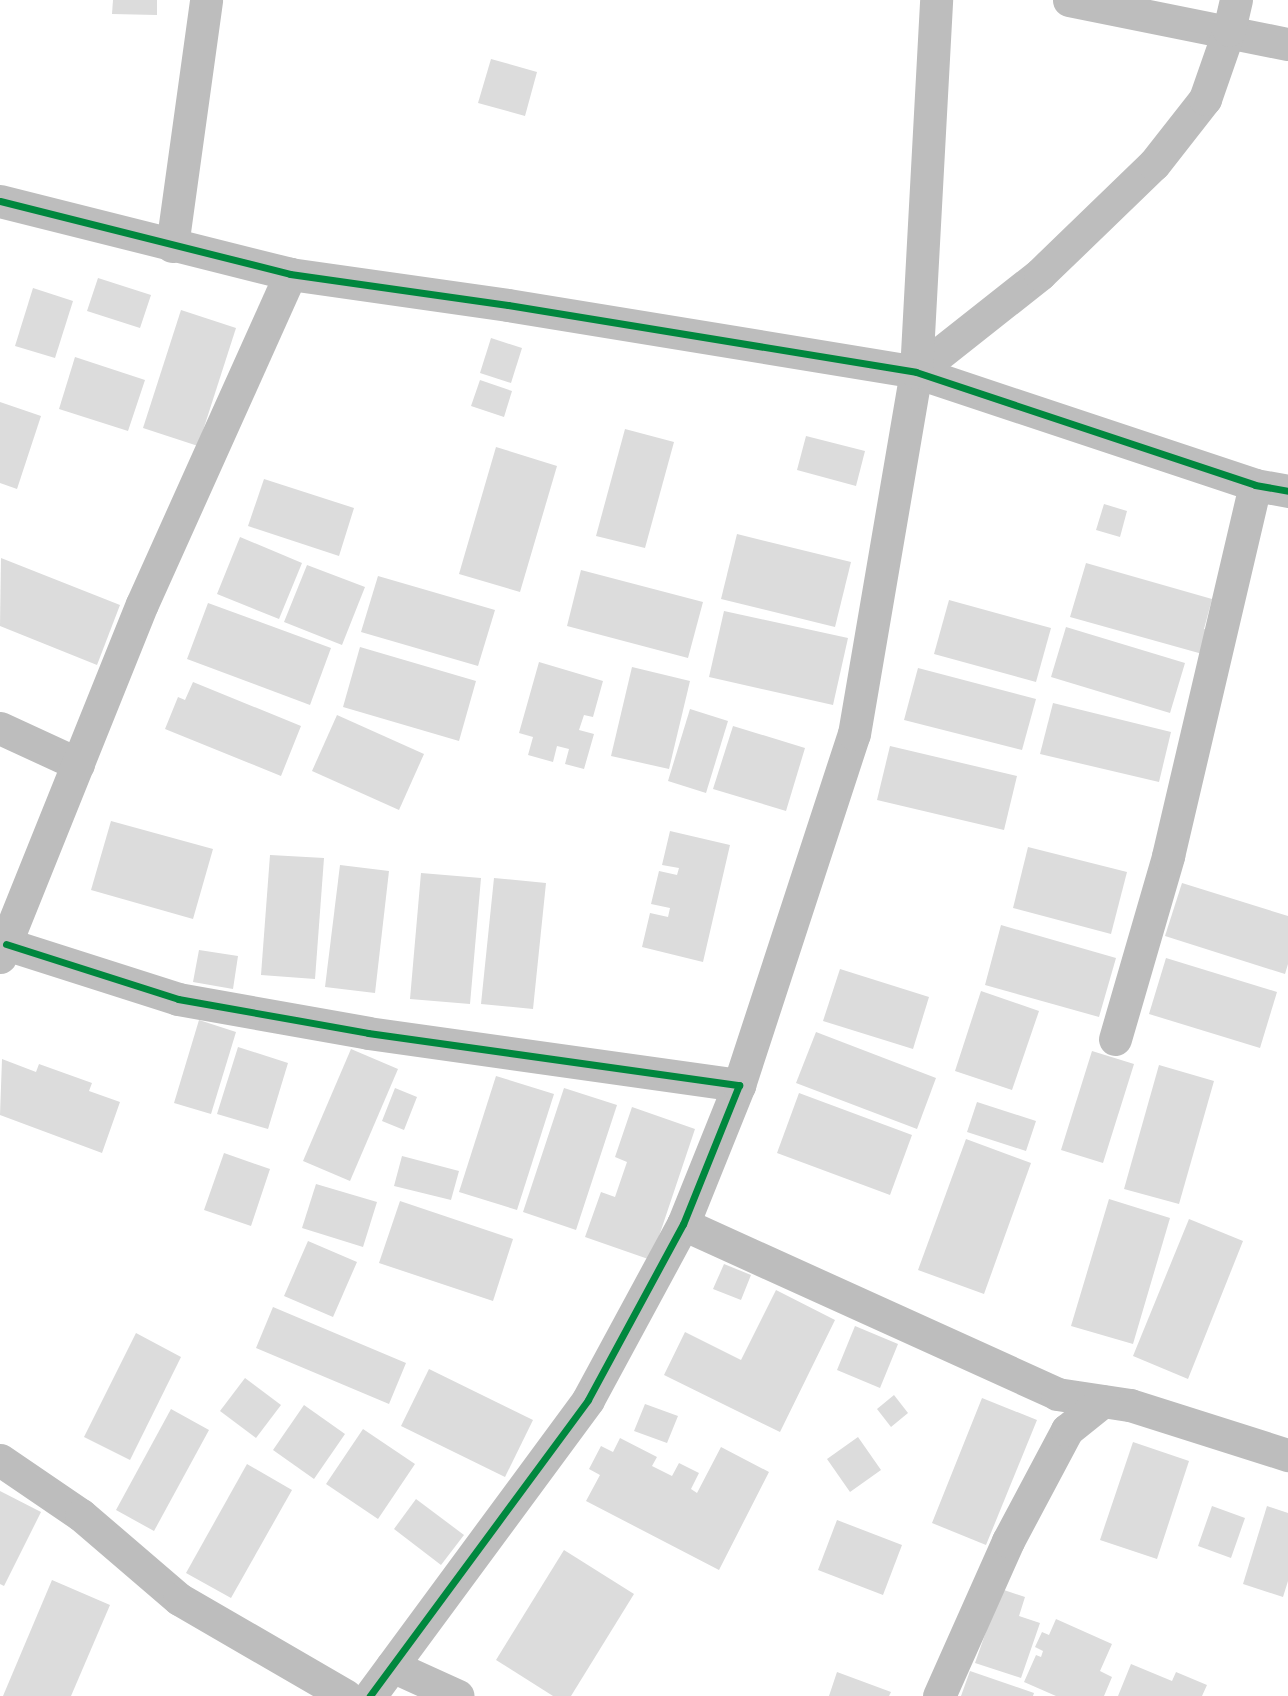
<!DOCTYPE html>
<html>
<head>
<meta charset="utf-8">
<style>
  body { margin:0 }
  #map { position:relative; width:1288px; height:1696px; overflow:hidden; background:#fff; font-family:"Open Sans",sans-serif }
  div>[style] { position:absolute }
  .building>* { inset:0; background:#dcdcdc }
  .minor>* { height:33px; margin:-16.5px; padding:0 16.5px; transform-origin:16.5px; border-radius:16.5px; background:#bdbdbd }
  .cycleway>* { height:7px; margin:-3.5px; padding:0 3.5px; transform-origin:3.5px; border-radius:3.5px; background:#00873e }
  span { translate:-50% -50%; white-space:nowrap; text-align:center; line-height:1.15; -webkit-text-stroke:5px #fff; paint-order:stroke }
</style>
</head>
<body>
<div id="map">
  <div class="building">
    <div style="clip-path:polygon(113px 0,157px 0,157px 15px,112px 14px)"></div>
    <div style="clip-path:polygon(491px 59px,537px 72px,525px 116px,478px 103px)"></div>
    <div style="clip-path:polygon(98px 278px,151px 295px,140px 328px,87px 311px)"></div>
    <div style="clip-path:polygon(33px 288px,73px 301px,55px 358px,15px 346px)"></div>
    <div style="clip-path:polygon(181px 310px,236px 328px,198px 446px,143px 428px)"></div>
    <div style="clip-path:polygon(491px 338px,522px 348px,511px 383px,480px 373px)"></div>
    <div style="clip-path:polygon(75px 357px,145px 380px,128px 431px,59px 409px)"></div>
    <div style="clip-path:polygon(480px 380px,512px 391px,504px 417px,471px 406px)"></div>
    <div style="clip-path:polygon(0 402px,41px 416px,17px 489px,0 483px)"></div>
    <div style="clip-path:polygon(625px 429px,674px 442px,645px 548px,596px 536px)"></div>
    <div style="clip-path:polygon(806px 436px,865px 451px,856px 486px,797px 470px)"></div>
    <div style="clip-path:polygon(496px 447px,557px 466px,520px 592px,459px 574px)"></div>
    <div style="clip-path:polygon(264px 479px,354px 508px,339px 556px,248px 526px)"></div>
    <div style="clip-path:polygon(1104px 504px,1127px 511px,1120px 537px,1096px 530px)"></div>
    <div style="clip-path:polygon(737px 534px,851px 562px,835px 627px,721px 599px)"></div>
    <div style="clip-path:polygon(240px 537px,302px 563px,279px 619px,217px 594px)"></div>
    <div style="clip-path:polygon(1px 558px,120px 605px,97px 665px,0 626px)"></div>
    <div style="clip-path:polygon(1086px 563px,1212px 599px,1204px 629px,1213px 631px,1206px 655px,1070px 617px)"></div>
    <div style="clip-path:polygon(307px 565px,365px 587px,342px 645px,284px 622px)"></div>
    <div style="clip-path:polygon(581px 570px,703px 602px,688px 658px,567px 626px)"></div>
    <div style="clip-path:polygon(378px 576px,495px 610px,478px 666px,361px 632px)"></div>
    <div style="clip-path:polygon(949px 600px,1051px 628px,1036px 682px,934px 654px)"></div>
    <div style="clip-path:polygon(208px 603px,331px 648px,310px 705px,187px 659px)"></div>
    <div style="clip-path:polygon(724px 611px,848px 638px,833px 705px,709px 677px)"></div>
    <div style="clip-path:polygon(1066px 627px,1185px 663px,1170px 713px,1051px 677px)"></div>
    <div style="clip-path:polygon(360px 647px,476px 681px,459px 741px,343px 707px)"></div>
    <div style="clip-path:polygon(539px 662px,603px 681px,593px 717px,584px 715px,579px 730px,594px 734px,584px 769px,565px 764px,569px 749px,557px 746px,553px 762px,528px 755px,533px 737px,519px 733px)"></div>
    <div style="clip-path:polygon(632px 667px,690px 681px,669px 769px,611px 756px)"></div>
    <div style="clip-path:polygon(918px 668px,1036px 699px,1022px 750px,904px 720px)"></div>
    <div style="clip-path:polygon(193px 682px,301px 726px,281px 776px,165px 729px,178px 697px,185px 700px)"></div>
    <div style="clip-path:polygon(1053px 703px,1171px 732px,1159px 782px,1040px 754px)"></div>
    <div style="clip-path:polygon(690px 709px,728px 721px,706px 793px,668px 781px)"></div>
    <div style="clip-path:polygon(337px 715px,424px 754px,399px 810px,312px 771px)"></div>
    <div style="clip-path:polygon(733px 726px,805px 748px,786px 811px,713px 789px)"></div>
    <div style="clip-path:polygon(890px 746px,1017px 776px,1004px 830px,877px 800px)"></div>
    <div style="clip-path:polygon(111px 821px,213px 849px,193px 919px,91px 890px)"></div>
    <div style="clip-path:polygon(670px 831px,730px 845px,703px 962px,642px 947px,650px 913px,668px 917px,670px 908px,651px 904px,659px 871px,677px 875px,679px 868px,662px 865px)"></div>
    <div style="clip-path:polygon(1028px 847px,1127px 872px,1111px 934px,1013px 908px)"></div>
    <div style="clip-path:polygon(270px 855px,324px 858px,315px 979px,261px 975px)"></div>
    <div style="clip-path:polygon(340px 865px,389px 871px,375px 993px,325px 987px)"></div>
    <div style="clip-path:polygon(421px 873px,481px 878px,470px 1004px,410px 999px)"></div>
    <div style="clip-path:polygon(494px 878px,546px 883px,533px 1009px,481px 1004px)"></div>
    <div style="clip-path:polygon(1182px 883px,1288px 916px,1288px 964px,1285px 974px,1165px 936px)"></div>
    <div style="clip-path:polygon(1001px 925px,1116px 958px,1099px 1017px,985px 985px)"></div>
    <div style="clip-path:polygon(199px 950px,238px 956px,233px 989px,193px 982px)"></div>
    <div style="clip-path:polygon(1166px 958px,1277px 992px,1260px 1048px,1149px 1014px)"></div>
    <div style="clip-path:polygon(840px 969px,929px 997px,913px 1049px,823px 1021px)"></div>
    <div style="clip-path:polygon(981px 991px,1039px 1011px,1012px 1090px,955px 1071px)"></div>
    <div style="clip-path:polygon(199px 1020px,236px 1032px,211px 1114px,174px 1103px)"></div>
    <div style="clip-path:polygon(816px 1032px,936px 1078px,917px 1129px,796px 1083px)"></div>
    <div style="clip-path:polygon(238px 1047px,288px 1063px,268px 1129px,217px 1114px)"></div>
    <div style="clip-path:polygon(351px 1049px,398px 1069px,350px 1181px,303px 1161px)"></div>
    <div style="clip-path:polygon(1092px 1051px,1134px 1064px,1103px 1163px,1061px 1150px)"></div>
    <div style="clip-path:polygon(2px 1059px,36px 1072px,39px 1064px,92px 1083px,89px 1091px,120px 1102px,102px 1153px,0 1115px)"></div>
    <div style="clip-path:polygon(1159px 1065px,1214px 1081px,1179px 1204px,1124px 1189px)"></div>
    <div style="clip-path:polygon(496px 1076px,554px 1094px,517px 1210px,459px 1192px)"></div>
    <div style="clip-path:polygon(395px 1088px,417px 1097px,404px 1130px,382px 1121px)"></div>
    <div style="clip-path:polygon(564px 1088px,617px 1105px,576px 1230px,523px 1212px)"></div>
    <div style="clip-path:polygon(799px 1093px,912px 1135px,890px 1195px,777px 1153px)"></div>
    <div style="clip-path:polygon(977px 1102px,1036px 1121px,1026px 1151px,967px 1132px)"></div>
    <div style="clip-path:polygon(632px 1107px,695px 1129px,651px 1260px,585px 1237px,601px 1192px,615px 1197px,627px 1162px,615px 1157px)"></div>
    <div style="clip-path:polygon(966px 1139px,1031px 1163px,984px 1294px,918px 1270px)"></div>
    <div style="clip-path:polygon(224px 1153px,270px 1169px,251px 1226px,204px 1210px)"></div>
    <div style="clip-path:polygon(402px 1156px,459px 1171px,451px 1200px,394px 1186px)"></div>
    <div style="clip-path:polygon(316px 1184px,377px 1202px,363px 1247px,302px 1228px)"></div>
    <div style="clip-path:polygon(1109px 1199px,1170px 1218px,1133px 1344px,1071px 1326px)"></div>
    <div style="clip-path:polygon(400px 1201px,513px 1239px,493px 1301px,379px 1263px)"></div>
    <div style="clip-path:polygon(1189px 1219px,1243px 1241px,1188px 1379px,1133px 1356px)"></div>
    <div style="clip-path:polygon(308px 1241px,357px 1262px,333px 1317px,284px 1296px)"></div>
    <div style="clip-path:polygon(724px 1264px,751px 1275px,741px 1300px,713px 1289px)"></div>
    <div style="clip-path:polygon(776px 1290px,835px 1320px,780px 1432px,664px 1375px,685px 1332px,741px 1360px)"></div>
    <div style="clip-path:polygon(273px 1307px,406px 1363px,389px 1404px,256px 1348px)"></div>
    <div style="clip-path:polygon(855px 1326px,898px 1344px,880px 1388px,837px 1370px)"></div>
    <div style="clip-path:polygon(136px 1333px,181px 1357px,130px 1460px,84px 1437px)"></div>
    <div style="clip-path:polygon(429px 1369px,533px 1420px,505px 1477px,401px 1426px)"></div>
    <div style="clip-path:polygon(245px 1378px,281px 1405px,256px 1438px,220px 1411px)"></div>
    <div style="clip-path:polygon(894px 1395px,908px 1413px,891px 1427px,877px 1409px)"></div>
    <div style="clip-path:polygon(982px 1398px,1037px 1420px,986px 1545px,932px 1523px)"></div>
    <div style="clip-path:polygon(645px 1404px,678px 1416px,667px 1443px,634px 1431px)"></div>
    <div style="clip-path:polygon(304px 1405px,345px 1434px,314px 1479px,273px 1450px)"></div>
    <div style="clip-path:polygon(171px 1409px,209px 1430px,154px 1531px,116px 1510px)"></div>
    <div style="clip-path:polygon(363px 1429px,415px 1464px,378px 1519px,326px 1484px)"></div>
    <div style="clip-path:polygon(858px 1437px,881px 1470px,850px 1492px,827px 1459px)"></div>
    <div style="clip-path:polygon(620px 1438px,657px 1457px,652px 1466px,672px 1476px,679px 1463px,699px 1473px,691px 1489px,697px 1493px,721px 1447px,769px 1472px,719px 1570px,586px 1501px,600px 1475px,589px 1469px,601px 1446px,613px 1452px)"></div>
    <div style="clip-path:polygon(1133px 1442px,1189px 1461px,1157px 1559px,1100px 1540px)"></div>
    <div style="clip-path:polygon(247px 1464px,292px 1490px,231px 1598px,186px 1573px)"></div>
    <div style="clip-path:polygon(0 1491px,41px 1512px,4px 1586px,0 1584px)"></div>
    <div style="clip-path:polygon(416px 1499px,464px 1535px,441px 1565px,394px 1529px)"></div>
    <div style="clip-path:polygon(1212px 1506px,1245px 1518px,1231px 1558px,1198px 1546px)"></div>
    <div style="clip-path:polygon(1267px 1506px,1288px 1513px,1288px 1581px,1283px 1597px,1243px 1584px)"></div>
    <div style="clip-path:polygon(837px 1520px,902px 1545px,883px 1595px,818px 1570px)"></div>
    <div style="clip-path:polygon(564px 1550px,634px 1594px,571px 1696px,553px 1696px,496px 1660px)"></div>
    <div style="clip-path:polygon(52px 1580px,110px 1605px,71px 1696px,3px 1696px)"></div>
    <div style="clip-path:polygon(1001px 1589px,1025px 1597px,1019px 1616px,1040px 1623px,1021px 1678px,975px 1663px)"></div>
    <div style="clip-path:polygon(1056px 1619px,1112px 1644px,1100px 1671px,1112px 1677px,1104px 1696px,1056px 1696px,1024px 1682px,1036px 1655px,1041px 1657px,1043px 1651px,1035px 1647px,1042px 1632px,1049px 1635px)"></div>
    <div style="clip-path:polygon(1131px 1664px,1172px 1681px,1176px 1672px,1207px 1685px,1202px 1696px,1118px 1696px)"></div>
    <div style="clip-path:polygon(970px 1671px,1034px 1693px,1033px 1696px,961px 1696px)"></div>
    <div style="clip-path:polygon(837px 1672px,891px 1692px,889px 1696px,829px 1696px)"></div>
  </div>
  <div class="minor">
    <div style="left:1069px;top:0;width:223px;rotate:11.4deg"></div>
    <div style="left:0;top:201px;width:299px;rotate:14.1deg"></div>
    <div style="left:290px;top:274px;width:220px;rotate:8.1deg"></div>
    <div style="left:508px;top:305px;width:413px;rotate:9.3deg"></div>
    <div style="left:916px;top:372px;width:357px;rotate:18.4deg"></div>
    <div style="left:1255px;top:485px;width:34px;rotate:10deg"></div>
    <div style="left:172px;top:246px;width:248px;rotate:-82.1deg"></div>
    <div style="left:916px;top:372px;width:158px;rotate:-38.3deg"></div>
    <div style="left:1040px;top:274px;width:158px;rotate:-44deg"></div>
    <div style="left:1154px;top:164px;width:83px;rotate:-51.9deg"></div>
    <div style="left:1205px;top:99px;width:73px;rotate:-70.8deg"></div>
    <div style="left:1229px;top:30px;width:31px;rotate:-77deg"></div>
    <div style="left:0;top:728px;width:86px;rotate:24.8deg"></div>
    <div style="left:6px;top:944px;width:181px;rotate:17.7deg"></div>
    <div style="left:178px;top:999px;width:193px;rotate:10.1deg"></div>
    <div style="left:368px;top:1033px;width:375px;rotate:8deg"></div>
    <div style="left:739px;top:1085px;width:150px;rotate:111.9deg"></div>
    <div style="left:683px;top:1224px;width:200px;rotate:118.4deg"></div>
    <div style="left:588px;top:1400px;width:368px;rotate:126.4deg"></div>
    <div style="left:0;top:957px;width:380px;rotate:-68.1deg"></div>
    <div style="left:142px;top:604px;width:362px;rotate:-65.8deg"></div>
    <div style="left:1115px;top:1039px;width:191px;rotate:-73.8deg"></div>
    <div style="left:1168px;top:856px;width:381px;rotate:-76.8deg"></div>
    <div style="left:739px;top:1085px;width:369px;rotate:-71.9deg"></div>
    <div style="left:854px;top:734px;width:367px;rotate:-80.3deg"></div>
    <div style="left:916px;top:372px;width:373px;rotate:-86.9deg"></div>
    <div style="left:683px;top:1224px;width:411px;rotate:24.4deg"></div>
    <div style="left:1057px;top:1394px;width:74px;rotate:8.6deg"></div>
    <div style="left:1130px;top:1405px;width:166px;rotate:17.6deg"></div>
    <div style="left:0;top:1460px;width:98px;rotate:34.2deg"></div>
    <div style="left:81px;top:1515px;width:129px;rotate:40.6deg"></div>
    <div style="left:179px;top:1599px;width:193px;rotate:30.1deg"></div>
    <div style="left:392px;top:1666px;width:72px;rotate:24.4deg"></div>
    <div style="left:939px;top:1696px;width:170px;rotate:-66deg"></div>
    <div style="left:1008px;top:1541px;width:126px;rotate:-62deg"></div>
    <div style="left:1067px;top:1430px;width:46px;rotate:-38.9deg"></div>
  </div>
  <div class="cycleway">
    <div style="left:0;top:201px;width:299px;rotate:14.1deg"></div>
    <div style="left:290px;top:274px;width:220px;rotate:8.1deg"></div>
    <div style="left:508px;top:305px;width:413px;rotate:9.3deg"></div>
    <div style="left:916px;top:372px;width:357px;rotate:18.4deg"></div>
    <div style="left:1255px;top:485px;width:34px;rotate:10deg"></div>
    <div style="left:6px;top:944px;width:181px;rotate:17.7deg"></div>
    <div style="left:178px;top:999px;width:193px;rotate:10.1deg"></div>
    <div style="left:368px;top:1033px;width:375px;rotate:8deg"></div>
    <div style="left:739px;top:1085px;width:150px;rotate:111.9deg"></div>
    <div style="left:683px;top:1224px;width:200px;rotate:118.4deg"></div>
    <div style="left:588px;top:1400px;width:368px;rotate:126.4deg"></div>
  </div>
</div>
</body>
</html>
